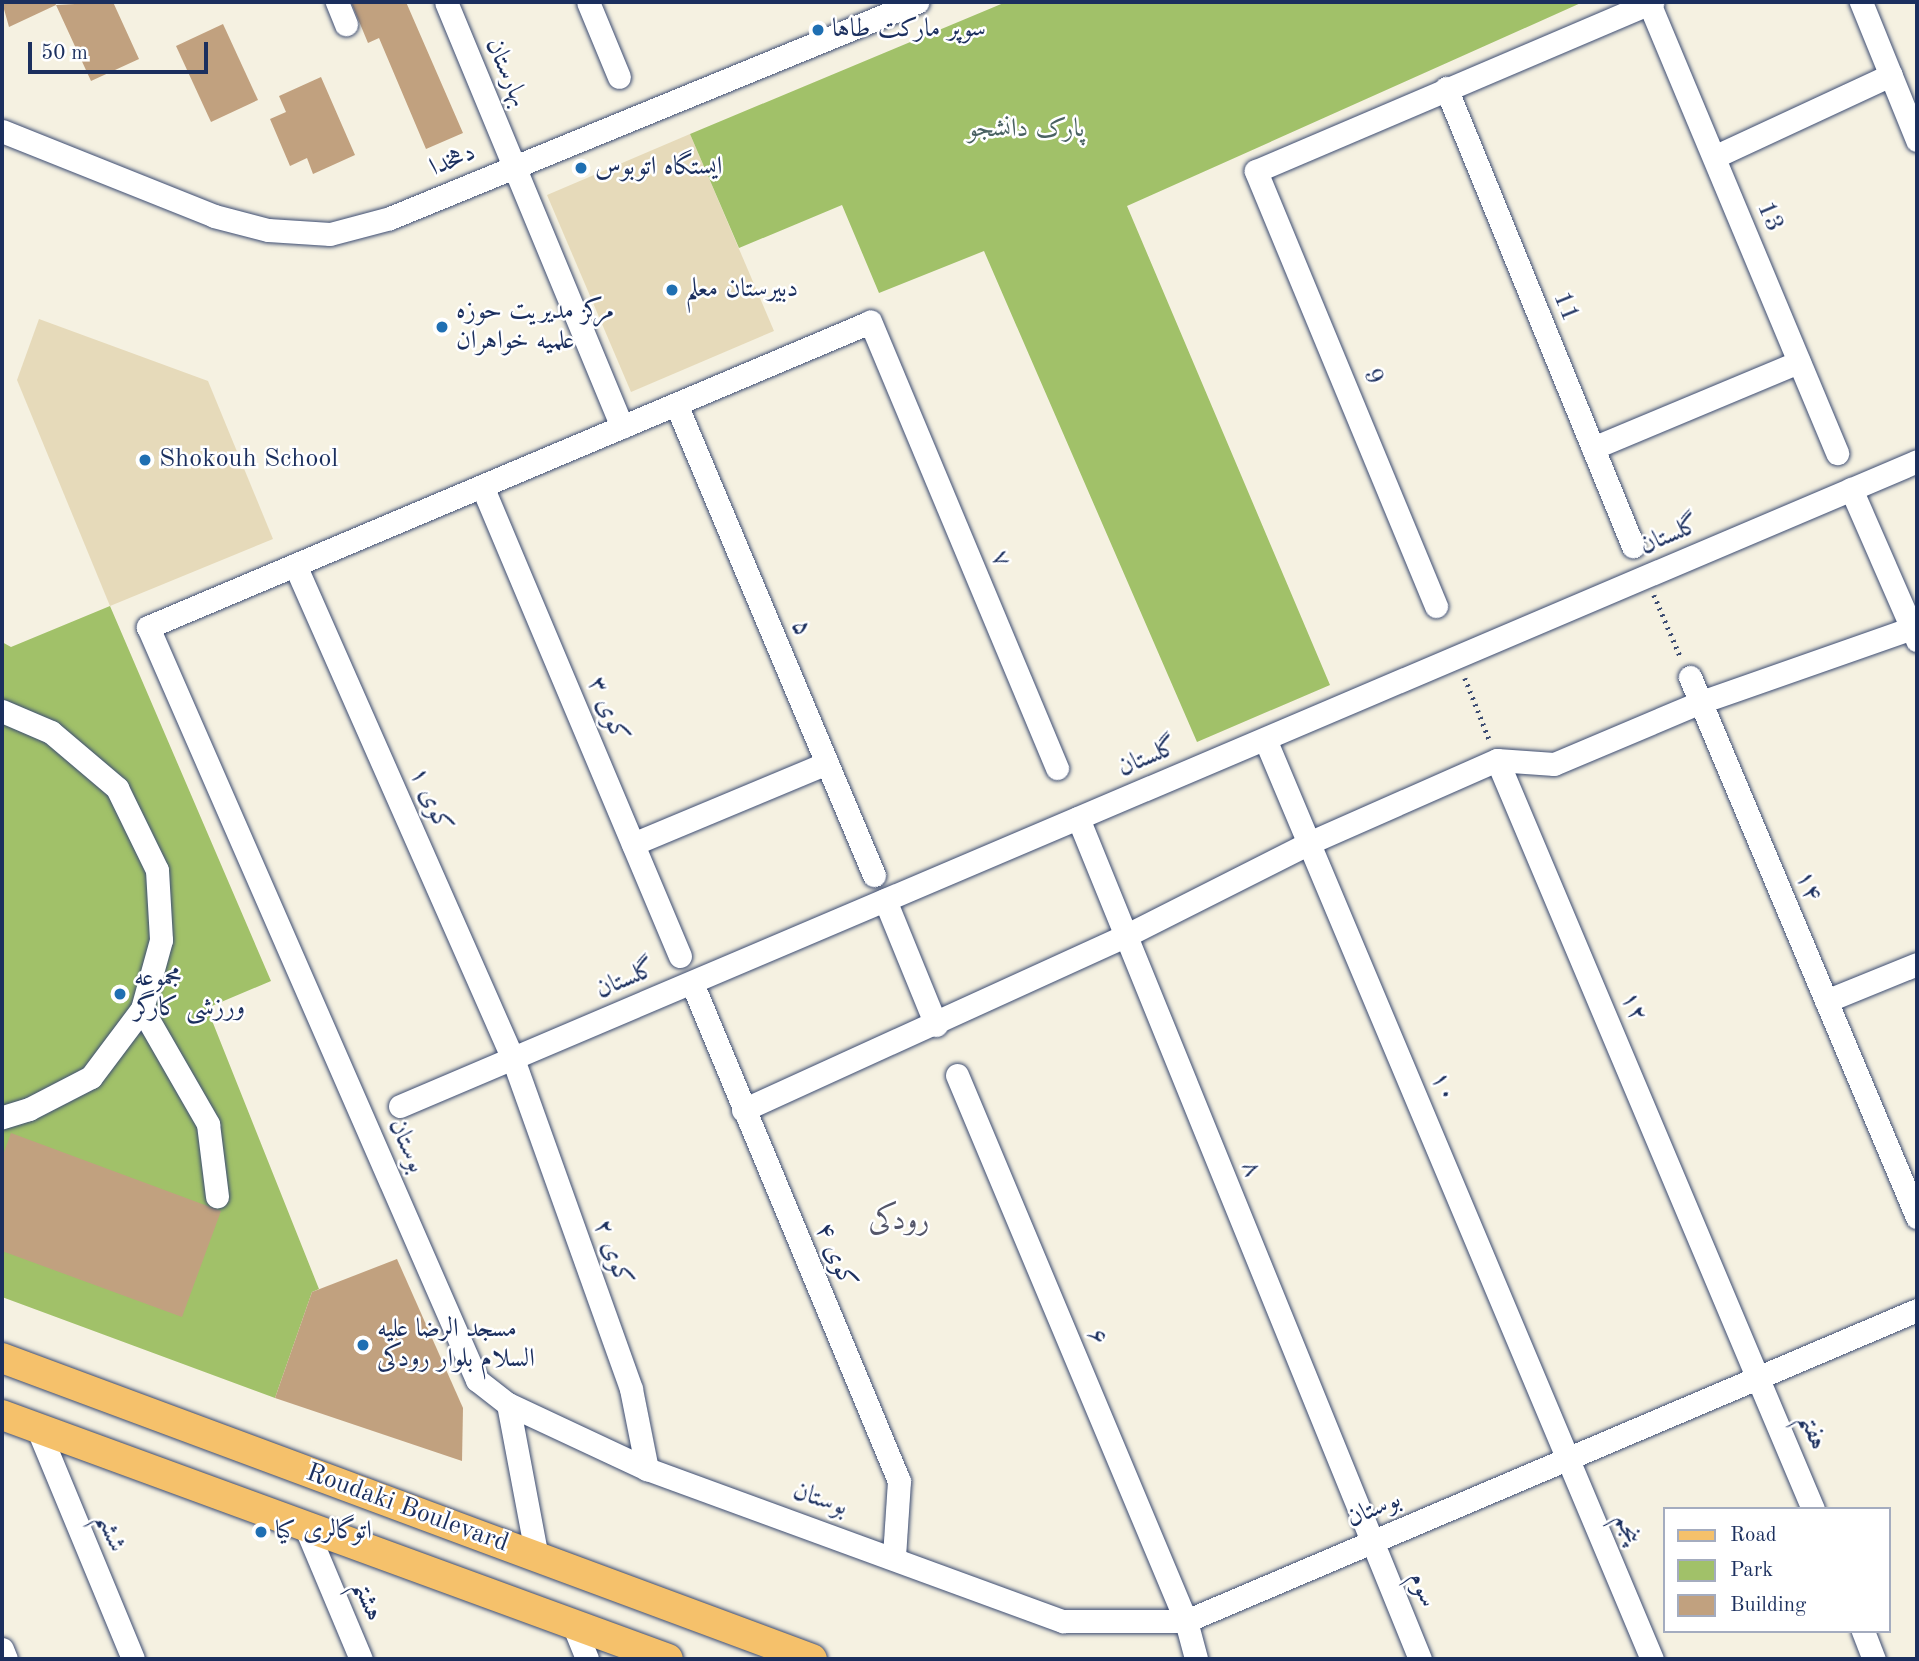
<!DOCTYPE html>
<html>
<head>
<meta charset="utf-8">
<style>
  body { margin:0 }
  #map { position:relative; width:1919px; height:1661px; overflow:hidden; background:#f5f1e1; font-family:"Old Standard TT",Amiri,serif }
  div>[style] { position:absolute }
  .built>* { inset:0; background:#e6daba }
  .green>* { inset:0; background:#a1c169 }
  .building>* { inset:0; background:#c1a17f }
  .path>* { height:4.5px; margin-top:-2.25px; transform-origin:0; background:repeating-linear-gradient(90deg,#3c4c72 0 2px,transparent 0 7px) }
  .roads { filter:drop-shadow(0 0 2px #3c4c72) drop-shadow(0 0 2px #3c4c72) }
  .minor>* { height:23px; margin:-11.5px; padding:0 11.5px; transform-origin:11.5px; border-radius:11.5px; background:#fff }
  .major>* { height:30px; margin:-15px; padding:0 15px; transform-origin:15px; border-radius:15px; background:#f5c16b }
  .dots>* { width:19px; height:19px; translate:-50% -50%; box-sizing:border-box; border:4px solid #fff; border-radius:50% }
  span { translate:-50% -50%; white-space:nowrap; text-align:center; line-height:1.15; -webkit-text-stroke:5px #fff; paint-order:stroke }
  .poi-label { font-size:26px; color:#1b2f5e }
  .left { translate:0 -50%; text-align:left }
  .street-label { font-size:26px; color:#1b2f5e }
  .park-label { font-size:26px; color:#4a6262 }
  .quarter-label { font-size:30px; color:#55576a }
  .frame { position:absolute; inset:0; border:4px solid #1b2f5e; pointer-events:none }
  .legend { position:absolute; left:1663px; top:1507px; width:228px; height:126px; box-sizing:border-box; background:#fff; border:2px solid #a4acbf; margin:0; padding:9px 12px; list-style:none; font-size:21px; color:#1b2f5e }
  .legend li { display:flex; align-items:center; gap:14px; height:35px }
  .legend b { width:35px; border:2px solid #a4acbf }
  .scale { position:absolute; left:28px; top:42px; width:180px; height:32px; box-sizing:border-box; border:4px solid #1b2f5e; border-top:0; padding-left:9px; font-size:21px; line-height:24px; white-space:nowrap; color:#1b2f5e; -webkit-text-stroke:5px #fff; paint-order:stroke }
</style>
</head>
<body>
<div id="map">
  <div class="built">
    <div style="clip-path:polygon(690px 134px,774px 331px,631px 392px,547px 195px)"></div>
    <div style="clip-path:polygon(39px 319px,208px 381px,273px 539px,110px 606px,17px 380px)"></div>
  </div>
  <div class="green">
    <div style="clip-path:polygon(1006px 2px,1583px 2px,1127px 206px,1330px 685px,1197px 742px,984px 251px,879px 293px,842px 205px,739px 248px,690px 134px)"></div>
    <div style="clip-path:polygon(110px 606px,271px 981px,207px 1008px,319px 1289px,312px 1292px,275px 1398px,2px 1297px,2px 642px,11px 647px)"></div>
  </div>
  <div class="building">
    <div style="clip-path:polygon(2px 2px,55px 2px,56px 5px,113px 2px,139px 59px,91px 81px,56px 5px,9px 27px)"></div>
    <div style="clip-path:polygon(351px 2px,406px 2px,463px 133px,426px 149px,379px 38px,368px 43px)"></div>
    <div style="clip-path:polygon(223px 24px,258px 100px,211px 122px,176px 46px)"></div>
    <div style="clip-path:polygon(321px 77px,355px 155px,313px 174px,307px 158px,290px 166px,270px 119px,286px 112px,279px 96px)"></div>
    <div style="clip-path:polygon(11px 1133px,221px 1211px,182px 1317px,2px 1251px,2px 1158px)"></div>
    <div style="clip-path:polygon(397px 1259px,463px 1408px,462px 1461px,275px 1398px,312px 1292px)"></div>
  </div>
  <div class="path">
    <div style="left:1654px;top:595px;width:69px;rotate:66.8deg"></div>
    <div style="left:1465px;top:678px;width:68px;rotate:68.4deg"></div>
  </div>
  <div class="roads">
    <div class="minor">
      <div style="left:337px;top:2px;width:24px;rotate:68deg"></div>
      <div style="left:446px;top:2px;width:460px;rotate:67.5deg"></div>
      <div style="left:588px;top:2px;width:81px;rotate:67.5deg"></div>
      <div style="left:1861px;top:2px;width:149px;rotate:67.9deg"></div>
      <div style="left:1649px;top:3px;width:488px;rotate:67.3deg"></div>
      <div style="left:1446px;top:88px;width:495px;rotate:67.8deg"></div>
      <div style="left:2px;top:131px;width:228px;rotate:21.8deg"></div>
      <div style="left:214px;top:216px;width:56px;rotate:14.5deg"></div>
      <div style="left:268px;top:230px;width:62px;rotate:3.7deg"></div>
      <div style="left:330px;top:234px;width:62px;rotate:-14.9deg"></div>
      <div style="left:390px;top:218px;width:570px;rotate:-22.29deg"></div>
      <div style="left:1714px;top:157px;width:195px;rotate:-24.9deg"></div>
      <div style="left:676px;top:404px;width:511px;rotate:67.2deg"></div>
      <div style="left:1593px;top:448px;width:223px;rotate:-22.7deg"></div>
      <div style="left:482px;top:486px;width:510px;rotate:67.16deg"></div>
      <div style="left:1851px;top:489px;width:165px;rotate:66.4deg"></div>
      <div style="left:295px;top:565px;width:540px;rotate:66.19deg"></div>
      <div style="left:513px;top:1059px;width:350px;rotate:70.3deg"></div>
      <div style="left:631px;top:1389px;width:82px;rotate:78.7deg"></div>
      <div style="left:1436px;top:606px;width:471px;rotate:-112.5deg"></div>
      <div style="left:1256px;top:171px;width:431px;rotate:-23.1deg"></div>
      <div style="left:1690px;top:677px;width:586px;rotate:67.2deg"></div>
      <div style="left:2px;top:711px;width:53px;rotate:23.2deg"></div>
      <div style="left:51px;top:732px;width:87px;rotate:40.3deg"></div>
      <div style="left:117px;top:788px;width:91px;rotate:64deg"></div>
      <div style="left:157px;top:870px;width:70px;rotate:86.7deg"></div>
      <div style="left:161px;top:940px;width:72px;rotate:105.4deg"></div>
      <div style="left:142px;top:1009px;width:85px;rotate:126.9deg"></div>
      <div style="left:91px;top:1077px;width:70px;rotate:152.7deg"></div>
      <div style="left:29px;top:1109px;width:28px;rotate:163deg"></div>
      <div style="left:1265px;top:739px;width:998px;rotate:67.19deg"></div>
      <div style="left:1497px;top:760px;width:813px;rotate:67.13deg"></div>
      <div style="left:1057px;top:768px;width:484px;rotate:-112.7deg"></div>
      <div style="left:870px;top:322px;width:784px;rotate:157.1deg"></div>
      <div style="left:148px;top:627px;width:822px;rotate:66.4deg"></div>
      <div style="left:477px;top:1380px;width:39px;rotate:38deg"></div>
      <div style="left:508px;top:1404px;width:153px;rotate:25.1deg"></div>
      <div style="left:647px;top:1469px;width:443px;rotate:20.1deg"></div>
      <div style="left:1063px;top:1621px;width:123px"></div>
      <div style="left:1186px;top:1621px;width:794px;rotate:-23.05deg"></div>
      <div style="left:1078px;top:818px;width:908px;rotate:67.87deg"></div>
      <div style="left:633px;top:844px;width:210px;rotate:-22.7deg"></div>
      <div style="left:885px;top:900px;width:135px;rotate:67.8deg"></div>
      <div style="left:692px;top:983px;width:539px;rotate:67.43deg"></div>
      <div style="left:899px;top:1481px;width:75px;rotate:93.8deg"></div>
      <div style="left:1826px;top:1001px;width:98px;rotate:-22.1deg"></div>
      <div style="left:142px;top:1009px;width:133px;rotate:60.1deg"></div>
      <div style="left:208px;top:1124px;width:73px;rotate:82.9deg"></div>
      <div style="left:957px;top:1075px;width:592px;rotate:67.25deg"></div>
      <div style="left:1186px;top:1621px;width:39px;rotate:75deg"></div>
      <div style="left:400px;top:1106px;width:1648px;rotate:-23.03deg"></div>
      <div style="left:743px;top:1110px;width:422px;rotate:-24.5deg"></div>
      <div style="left:1127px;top:935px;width:206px;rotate:-26.8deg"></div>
      <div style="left:1311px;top:842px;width:203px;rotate:-23.8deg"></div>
      <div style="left:1497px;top:760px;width:57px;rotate:4deg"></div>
      <div style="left:1554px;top:764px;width:160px;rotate:-22.9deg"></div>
      <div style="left:1701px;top:702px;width:224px;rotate:-19.3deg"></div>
      <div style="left:508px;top:1404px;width:157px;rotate:79.3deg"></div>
      <div style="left:37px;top:1427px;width:251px;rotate:67.5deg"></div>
      <div style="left:305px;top:1526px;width:144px;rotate:67.2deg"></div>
      <div style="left:573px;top:1624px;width:38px;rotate:68deg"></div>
      <div style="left:1863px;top:1631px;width:30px;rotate:69deg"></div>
      <div style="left:2px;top:1649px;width:11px;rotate:68deg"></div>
    </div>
    <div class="major">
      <div style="left:2px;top:1358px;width:864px;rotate:20.39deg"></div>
      <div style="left:2px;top:1415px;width:709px;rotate:20.12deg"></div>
    </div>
  </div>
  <div class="dots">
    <div style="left:818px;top:30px;background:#1f6fb2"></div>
    <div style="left:581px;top:168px;background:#1f6fb2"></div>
    <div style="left:672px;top:290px;background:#1f6fb2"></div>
    <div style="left:442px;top:327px;background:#1f6fb2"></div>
    <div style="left:145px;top:460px;background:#1f6fb2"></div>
    <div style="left:120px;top:994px;background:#1f6fb2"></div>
    <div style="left:363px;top:1345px;background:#1f6fb2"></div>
    <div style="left:261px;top:1532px;background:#1f6fb2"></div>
  </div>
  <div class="poi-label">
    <span class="left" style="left:832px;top:30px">سوپر مارکت طاها</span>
    <span class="left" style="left:595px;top:168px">ایستگاه اتوبوس</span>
    <span class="left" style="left:686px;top:290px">دبیرستان معلم</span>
    <span class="left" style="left:456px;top:327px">مرکز مدیریت حوزه<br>علمیه خواهران</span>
    <span class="left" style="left:159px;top:460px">Shokouh School</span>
    <span class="left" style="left:134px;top:994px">مجموعه<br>ورزشی کارگر</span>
    <span class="left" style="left:377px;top:1345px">مسجد الرضا علیه<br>السلام بلوار رودکی</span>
    <span class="left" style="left:275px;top:1532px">اتوگالری کیا</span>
  </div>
  <div class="street-label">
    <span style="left:506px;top:73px;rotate:67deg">بهارستان</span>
    <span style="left:453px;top:161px;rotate:-23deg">دهخدا</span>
    <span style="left:1769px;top:217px;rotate:67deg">13</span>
    <span style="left:1565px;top:307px;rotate:68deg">11</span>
    <span style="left:1372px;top:377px;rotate:68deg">9</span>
    <span style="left:1670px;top:536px;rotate:-23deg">گلستان</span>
    <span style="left:1000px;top:559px;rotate:67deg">۷</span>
    <span style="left:801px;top:628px;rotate:67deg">۵</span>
    <span style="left:607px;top:710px;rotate:67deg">کوی ۳</span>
    <span style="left:1148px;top:758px;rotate:-23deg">گلستان</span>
    <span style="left:430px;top:800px;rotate:66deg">کوی ۱</span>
    <span style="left:1808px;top:886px;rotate:67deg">۱۴</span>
    <span style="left:626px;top:980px;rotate:-23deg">گلستان</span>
    <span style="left:1633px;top:1007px;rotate:67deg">۱۲</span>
    <span style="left:1443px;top:1087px;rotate:67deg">۱۰</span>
    <span style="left:406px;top:1146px;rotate:66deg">بوستان</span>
    <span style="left:1251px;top:1169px;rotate:68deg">۸</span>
    <span style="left:612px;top:1253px;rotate:70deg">کوی ۲</span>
    <span style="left:835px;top:1256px;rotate:67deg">کوی ۴</span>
    <span style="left:1097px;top:1337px;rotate:67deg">۶</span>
    <span style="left:1812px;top:1432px;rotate:68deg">هفتم</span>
    <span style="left:820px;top:1500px;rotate:19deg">بوستان</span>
    <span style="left:407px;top:1509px;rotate:20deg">Roudaki Boulevard</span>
    <span style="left:1374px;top:1510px;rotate:-23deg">بوستان</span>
    <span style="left:1627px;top:1529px;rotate:67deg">پنجم</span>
    <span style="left:110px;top:1533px;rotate:68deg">ششم</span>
    <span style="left:1422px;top:1590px;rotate:67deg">سوم</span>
    <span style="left:367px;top:1601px;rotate:67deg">هشتم</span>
  </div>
  <div class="park-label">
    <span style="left:1026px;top:130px">پارک دانشجو</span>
  </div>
  <div class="quarter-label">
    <span style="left:899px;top:1221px">رودکی</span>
  </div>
  <div class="frame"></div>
  <ul class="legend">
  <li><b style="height:9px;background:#f5c16b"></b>Road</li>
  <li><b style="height:19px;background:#a1c169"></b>Park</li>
  <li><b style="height:19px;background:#c1a17f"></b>Building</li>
  </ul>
  <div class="scale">50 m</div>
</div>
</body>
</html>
